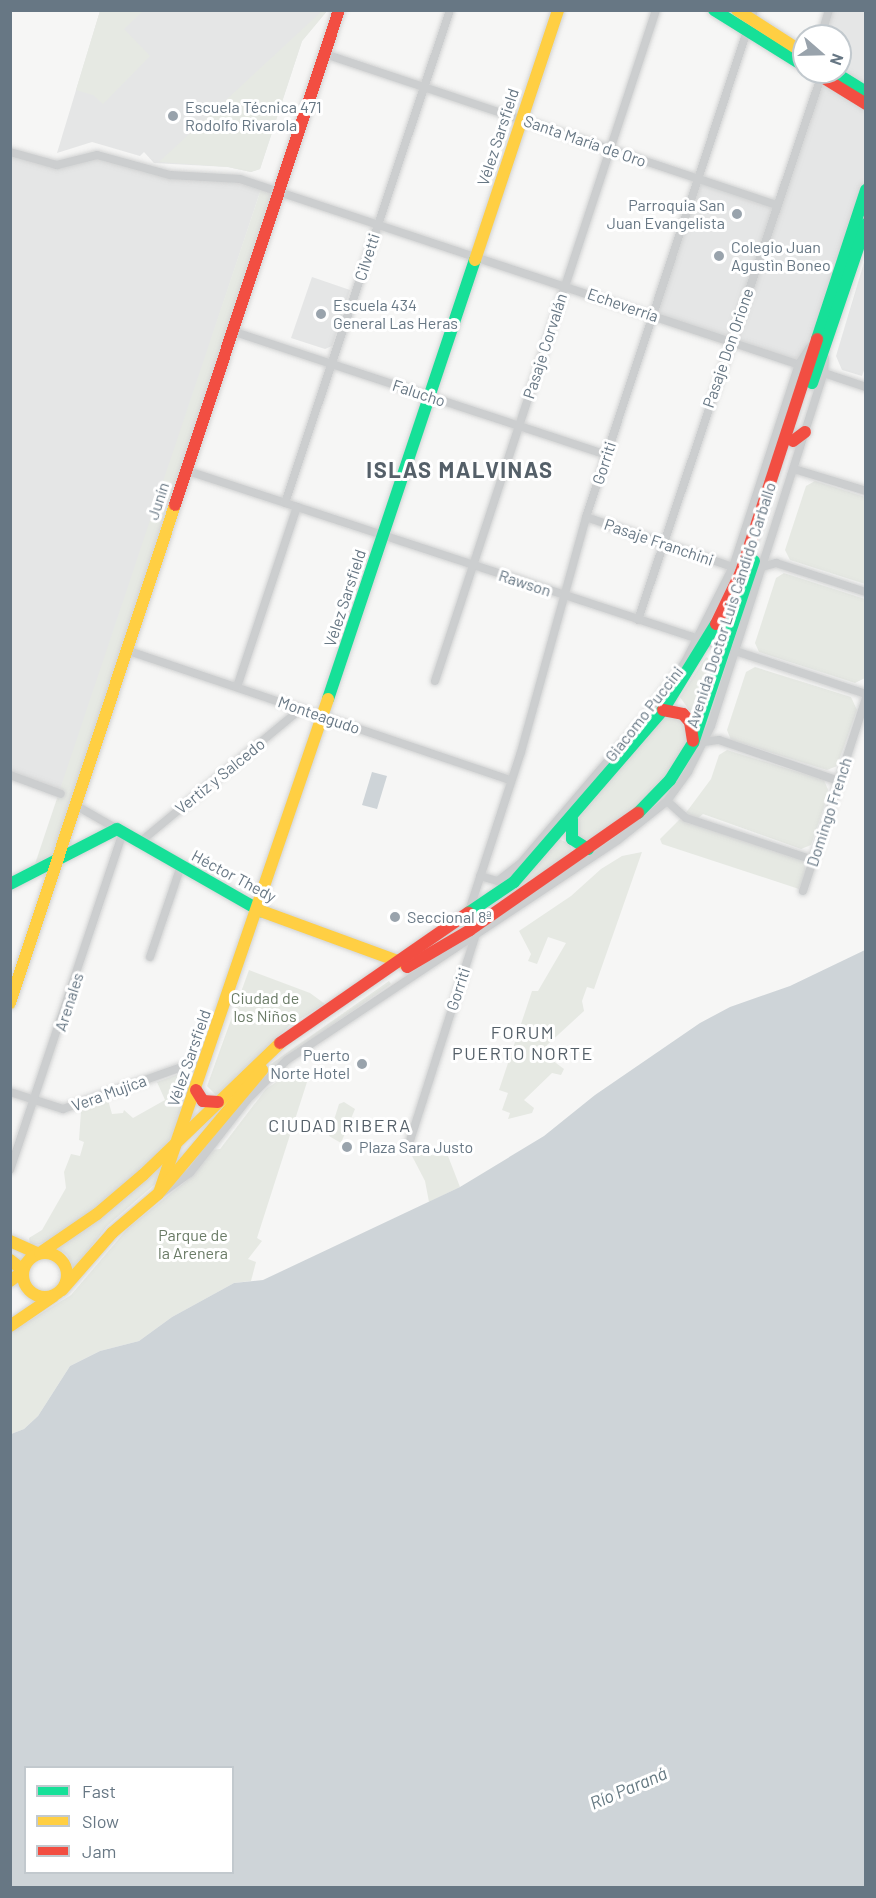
<!DOCTYPE html>
<html>
<head>
<meta charset="utf-8">
<style>
  body { margin:0 }
  #map { position:relative; width:876px; height:1898px; overflow:hidden; background:#f6f6f5; font-family:Barlow,sans-serif }
  div>[style] { position:absolute }
  .built>* { inset:0; background:#e5e6e6 }
  .green>* { inset:0; background:#e6e9e3 }
  .water>* { inset:0; background:#ced4d8 }
  .roads { filter:drop-shadow(0 0 2px #d2d3d3) drop-shadow(0 0 2px #d2d3d3) }
  .street>* { height:8px; margin:-4px; padding:0 4px; transform-origin:4px; border-radius:4px; background:#cccecf }
  .fast>* { height:12px; margin:-6px; padding:0 6px; transform-origin:6px; border-radius:6px; background:#16e098 }
  .slow>* { height:12px; margin:-6px; padding:0 6px; transform-origin:6px; border-radius:6px; background:#ffcf43 }
  .slow>.ring { margin:-6px; padding:0; box-sizing:content-box; background:none; border:12px solid #ffcf43; border-radius:50% }
  .jam>* { height:12px; margin:-6px; padding:0 6px; transform-origin:6px; border-radius:6px; background:#f24e42 }
  .dots>* { width:16px; height:16px; translate:-50% -50%; box-sizing:border-box; border:3px solid #fff; border-radius:50% }
  span { translate:-50% -50%; white-space:nowrap; text-align:center; line-height:1.15; -webkit-text-stroke:6px #fff; paint-order:stroke }
  .poi-label { font-size:16px; color:#677784 }
  .left { translate:0 -50%; text-align:left }
  .right { translate:-100% -50%; text-align:right }
  .street-label { font-size:16px; color:#677784 }
  .park-label { font-size:16px; color:#6a7b66 }
  .neighbourhood-label { font-size:18px; color:#556069; letter-spacing:1.5px }
  .water-label { font-size:18px; color:#637780; font-style:italic }
  .district-label { font-size:22px; color:#556069; font-weight:700; letter-spacing:1.5px }
  .frame { position:absolute; inset:0; border:12px solid #677784; pointer-events:none }
  .legend { position:absolute; left:24px; top:1766px; width:210px; height:108px; box-sizing:border-box; background:#fff; border:2px solid #c2c9ce; margin:0; padding:8px 10px; list-style:none; font-size:18px; color:#677784 }
  .legend li { display:flex; align-items:center; gap:12px; height:30px }
  .legend b { width:30px; border:2px solid #c2c9ce }
  .north { position:absolute; left:792px; top:24px; width:60px; height:60px; box-sizing:border-box; background:#fff; border:2px solid #c2c9ce; border-radius:50%; rotate:110deg; font-size:16px; font-weight:700; line-height:24px; text-align:center; color:#677784 }
  .north::after { content:''; display:block; margin:auto; width:21px; height:27px; background:#99a3ac; clip-path:polygon(50% 0,100% 100%,50% 72%,0 100%) }
</style>
</head>
<body>
<div id="map">
  <div class="built">
    <div style="clip-path:polygon(100px 11px,327px 11px,302px 41px,260px 169px,251px 172px,228px 167px,154px 163px,144px 152px,140px 156px,92px 142px,57px 153px)"></div>
    <div style="clip-path:polygon(829px 11px,865px 11px,865px 92px,840px 72px,840px 36px,821px 36px)"></div>
    <div style="clip-path:polygon(821px 77px,865px 104px,865px 190px,808px 367px,653px 315px,698px 179px,776px 205px)"></div>
    <div style="clip-path:polygon(10px 152px,57px 165px,97px 155px,170px 175px,262px 186px,61px 794px,11px 775px)"></div>
    <div style="clip-path:polygon(865px 259px,866px 365px,862px 376px,842px 370px,836px 356px)"></div>
    <div style="clip-path:polygon(312px 277px,350px 290px,332px 346px,325px 349px,291px 338px)"></div>
  </div>
  <div class="green">
    <div style="clip-path:polygon(100px 11px,143px 11px,124px 29px,150px 56px,103px 104px,93px 95px,76px 90px)"></div>
    <div style="clip-path:polygon(322px 11px,327px 11px,302px 41px,260px 169px,251px 172px,228px 167px,159px 162px)"></div>
    <div style="clip-path:polygon(262px 186px,278px 191px,56px 861px,32px 873px)"></div>
    <div style="clip-path:polygon(815px 481px,865px 497px,865px 584px,790px 560px,785px 550px,806px 486px)"></div>
    <div style="clip-path:polygon(784px 573px,865px 599px,865px 678px,855px 683px,759px 652px,755px 643px,776px 578px)"></div>
    <div style="clip-path:polygon(706px 657px,716px 662px,700px 713px,689px 710px,680px 697px)"></div>
    <div style="clip-path:polygon(755px 667px,851px 697px,857px 710px,837px 766px,827px 770px,731px 740px,727px 730px,746px 672px)"></div>
    <div style="clip-path:polygon(664px 716px,684px 721px,688px 740px,656px 792px,589px 843px,581px 843px,575px 824px,579px 817px)"></div>
    <div style="clip-path:polygon(727px 750px,824px 780px,829px 792px,811px 845px,801px 849px,703px 814px,698px 818px,685px 814px,711px 779px,719px 755px)"></div>
    <div style="clip-path:polygon(680px 819px,802px 859px,806px 869px,799px 889px,662px 844px,660px 839px)"></div>
    <div style="clip-path:polygon(559px 839px,570px 844px,573px 855px,519px 886px)"></div>
    <div style="clip-path:polygon(642px 852px,594px 989px,587px 987px,582px 1001px,584px 1011px,547px 1045px,548px 1057px,564px 1069px,561px 1075px,552px 1073px,524px 1100px,534px 1108px,532px 1113px,508px 1119px,510px 1113px,502px 1110px,508px 1093px,499px 1090px,532px 991px,538px 991px,566px 943px,548px 937px,537px 964px,528px 961px,531px 954px,519px 931px,571px 896px,601px 869px,622px 856px)"></div>
    <div style="clip-path:polygon(249px 970px,310px 993px,325px 1004px,290px 1025px,217px 1096px,207px 1086px)"></div>
    <div style="clip-path:polygon(389px 981px,391px 984px,278px 1063px,185px 1174px,182px 1172px,271px 1064px)"></div>
    <div style="clip-path:polygon(187px 1071px,193px 1077px,172px 1138px,133px 1180px,49px 1242px,30px 1246px,29px 1238px,42px 1230px,66px 1188px,64px 1172px,71px 1154px,80px 1156px,84px 1142px,79px 1140px,81px 1111px,108px 1100px,112px 1114px,123px 1113px,124px 1110px,133px 1118px,165px 1100px,157px 1082px)"></div>
    <div style="clip-path:polygon(292px 1071px,307px 1082px,257px 1238px,262px 1241px,248px 1259px,256px 1262px,251px 1281px,234px 1283px,172px 1317px,139px 1341px,100px 1351px,70px 1366px,38px 1416px,24px 1429px,11px 1434px,11px 1332px,71px 1295px,128px 1228px,185px 1182px,211px 1150px,220px 1149px,266px 1089px)"></div>
    <div style="clip-path:polygon(344px 1102px,355px 1109px,341px 1143px,329px 1136px,339px 1104px)"></div>
    <div style="clip-path:polygon(411px 1154px,448px 1156px,460px 1187px,429px 1202px,425px 1181px)"></div>
    <div style="clip-path:polygon(162px 1164px,155px 1184px,107px 1226px,74px 1269px,67px 1255px,56px 1248px)"></div>
  </div>
  <div class="water">
    <div style="clip-path:polygon(372px 772px,387px 776px,377px 809px,362px 805px)"></div>
    <div style="clip-path:polygon(evenodd,865px 950px,865px 1887px,11px 1887px,11px 1434px,24px 1429px,38px 1416px,70px 1366px,100px 1351px,139px 1341px,172px 1317px,234px 1283px,263px 1280px,460px 1187px,544px 1136px,595px 1095px,700px 1023px,730px 1007px,790px 986px,865px 950px,26px 1768px,232px 1768px,232px 1872px,26px 1872px,26px 1768px)"></div>
  </div>
  <div class="roads">
    <div class="street">
      <div style="left:821px;top:36px;width:27px;rotate:-73deg"></div>
      <div style="left:325px;top:54px;width:476px;rotate:18.5deg"></div>
      <div style="left:10px;top:152px;width:49px;rotate:15.5deg"></div>
      <div style="left:57px;top:165px;width:41px;rotate:-14deg"></div>
      <div style="left:97px;top:155px;width:76px;rotate:15.3deg"></div>
      <div style="left:170px;top:175px;width:70px;rotate:3.3deg"></div>
      <div style="left:240px;top:179px;width:660px;rotate:18.38deg"></div>
      <div style="left:232px;top:331px;width:395px;rotate:18.3deg"></div>
      <div style="left:794px;top:469px;width:75px;rotate:17deg"></div>
      <div style="left:185px;top:470px;width:717px;rotate:18.21deg"></div>
      <div style="left:285px;top:503px;width:520px;rotate:-71.5deg"></div>
      <div style="left:586px;top:517px;width:155px;rotate:18.8deg"></div>
      <div style="left:762px;top:567px;width:15px;rotate:-16deg"></div>
      <div style="left:776px;top:563px;width:95px;rotate:17.9deg"></div>
      <div style="left:638px;top:620px;width:573px;rotate:-71.38deg"></div>
      <div style="left:126px;top:650px;width:406px;rotate:18.7deg"></div>
      <div style="left:435px;top:681px;width:706px;rotate:-71.77deg"></div>
      <div style="left:237px;top:687px;width:190px;rotate:-71.6deg"></div>
      <div style="left:704px;top:742px;width:15px;rotate:-8deg"></div>
      <div style="left:719px;top:740px;width:127px;rotate:18.9deg"></div>
      <div style="left:10px;top:775px;width:54px;rotate:20.4deg"></div>
      <div style="left:667px;top:801px;width:25px;rotate:42deg"></div>
      <div style="left:686px;top:818px;width:134px;rotate:18.3deg"></div>
      <div style="left:75px;top:805px;width:48px;rotate:29.7deg"></div>
      <div style="left:140px;top:842px;width:209px;rotate:-39.6deg"></div>
      <div style="left:480px;top:876px;width:19px;rotate:16deg"></div>
      <div style="left:498px;top:881px;width:28px;rotate:-38deg"></div>
      <div style="left:520px;top:864px;width:185px;rotate:-49.6deg"></div>
      <div style="left:640px;top:723px;width:76px;rotate:-53.6deg"></div>
      <div style="left:685px;top:662px;width:106px;rotate:-63.2deg"></div>
      <div style="left:733px;top:567px;width:213px;rotate:-72deg"></div>
      <div style="left:799px;top:364px;width:20px;rotate:-57deg"></div>
      <div style="left:803px;top:891px;width:203px;rotate:-71.9deg"></div>
      <div style="left:468px;top:914px;width:170px;rotate:-71.9deg"></div>
      <div style="left:521px;top:752px;width:244px;rotate:-74.5deg"></div>
      <div style="left:586px;top:517px;width:534px;rotate:-71.67deg"></div>
      <div style="left:150px;top:957px;width:96px;rotate:-71.2deg"></div>
      <div style="left:10px;top:1092px;width:56px;rotate:17.8deg"></div>
      <div style="left:63px;top:1109px;width:153px;rotate:-19.5deg"></div>
      <div style="left:408px;top:1147px;width:224px;rotate:-72.3deg"></div>
      <div style="left:10px;top:1170px;width:355px;rotate:-71.5deg"></div>
      <div style="left:162px;top:1193px;width:34px;rotate:-36deg"></div>
      <div style="left:190px;top:1173px;width:93px;rotate:-52deg"></div>
      <div style="left:247px;top:1100px;width:57px;rotate:-45deg"></div>
      <div style="left:287px;top:1060px;width:397px;rotate:-33.6deg"></div>
      <div style="left:618px;top:840px;width:63px;rotate:-38.5deg"></div>
      <div style="left:667px;top:801px;width:36px;rotate:-54deg"></div>
      <div style="left:688px;top:772px;width:51px;rotate:-63.4deg"></div>
      <div style="left:711px;top:726px;width:372px;rotate:-72.3deg"></div>
      <div style="left:824px;top:372px;width:14px;rotate:-86deg"></div>
    </div>
    <div class="fast">
      <div style="left:714px;top:10px;width:106px;rotate:31.9deg"></div>
      <div style="left:834px;top:72px;width:38px;rotate:32deg"></div>
      <div style="left:817px;top:339px;width:157px;rotate:-71.8deg"></div>
      <div style="left:812px;top:383px;width:168px;rotate:-71.2deg"></div>
      <div style="left:328px;top:699px;width:463px;rotate:-71.5deg"></div>
      <div style="left:638px;top:813px;width:46px;rotate:-45.9deg"></div>
      <div style="left:670px;top:780px;width:44px;rotate:-58.1deg"></div>
      <div style="left:693px;top:743px;width:192px;rotate:-71.5deg"></div>
      <div style="left:572px;top:819px;width:20px;rotate:90deg"></div>
      <div style="left:572px;top:839px;width:19px;rotate:32deg"></div>
      <div style="left:10px;top:884px;width:120px;rotate:-27.2deg"></div>
      <div style="left:117px;top:829px;width:166px;rotate:29.7deg"></div>
      <div style="left:468px;top:913px;width:55px;rotate:-34deg"></div>
      <div style="left:514px;top:882px;width:228px;rotate:-49.1deg"></div>
      <div style="left:663px;top:710px;width:101px;rotate:-58.4deg"></div>
    </div>
    <div class="slow">
      <div style="left:737px;top:10px;width:80px;rotate:32.7deg"></div>
      <div style="left:475px;top:260px;width:263px;rotate:-71.6deg"></div>
      <div style="left:261px;top:911px;width:151px;rotate:20.1deg"></div>
      <div style="left:10px;top:1003px;width:525px;rotate:-71.67deg"></div>
      <div style="left:160px;top:1190px;width:519px;rotate:-71.11deg"></div>
      <div style="left:10px;top:1241px;width:30px;rotate:24deg"></div>
      <div class="ring" style="left:23px;top:1253px;width:32px;height:32px"></div>
      <div style="left:40px;top:1253px;width:69px;rotate:-34.4deg"></div>
      <div style="left:97px;top:1214px;width:60px;rotate:-40.3deg"></div>
      <div style="left:143px;top:1175px;width:190px;rotate:-43.9deg"></div>
      <div style="left:10px;top:1260px;width:16px;rotate:38deg"></div>
      <div style="left:10px;top:1281px;width:15px;rotate:-37deg"></div>
      <div style="left:62px;top:1290px;width:76px;rotate:-48.7deg"></div>
      <div style="left:112px;top:1233px;width:60px;rotate:-40.3deg"></div>
      <div style="left:158px;top:1194px;width:162px;rotate:-50deg"></div>
      <div style="left:10px;top:1326px;width:53px;rotate:-34.3deg"></div>
    </div>
    <div class="jam">
      <div style="left:814px;top:72px;width:61px;rotate:31.6deg"></div>
      <div style="left:793px;top:441px;width:15px;rotate:-37deg"></div>
      <div style="left:175px;top:505px;width:521px;rotate:-71.67deg"></div>
      <div style="left:716px;top:624px;width:58px;rotate:-64.3deg"></div>
      <div style="left:741px;top:572px;width:245px;rotate:-71.9deg"></div>
      <div style="left:663px;top:710px;width:20px;rotate:11deg"></div>
      <div style="left:683px;top:714px;width:11px;rotate:49deg"></div>
      <div style="left:690px;top:722px;width:19px;rotate:81deg"></div>
      <div style="left:407px;top:967px;width:73px;rotate:-30.4deg"></div>
      <div style="left:470px;top:930px;width:205px;rotate:-34.9deg"></div>
      <div style="left:280px;top:1043px;width:229px;rotate:-34.7deg"></div>
      <div style="left:196px;top:1090px;width:13px;rotate:58deg"></div>
      <div style="left:203px;top:1101px;width:15px;rotate:4deg"></div>
    </div>
  </div>
  <div class="dots">
    <div style="left:173px;top:116px;background:#99a3ac"></div>
    <div style="left:737px;top:214px;background:#99a3ac"></div>
    <div style="left:719px;top:256px;background:#99a3ac"></div>
    <div style="left:321px;top:314px;background:#99a3ac"></div>
    <div style="left:395px;top:917px;background:#99a3ac"></div>
    <div style="left:362px;top:1064px;background:#99a3ac"></div>
    <div style="left:347px;top:1147px;background:#99a3ac"></div>
  </div>
  <div class="poi-label">
    <span class="left" style="left:185px;top:116px">Escuela Técnica 471<br>Rodolfo Rivarola</span>
    <span class="right" style="left:725px;top:214px">Parroquia San<br>Juan Evangelista</span>
    <span class="left" style="left:731px;top:256px">Colegio Juan<br>Agustìn Boneo</span>
    <span class="left" style="left:333px;top:314px">Escuela 434<br>General Las Heras</span>
    <span class="left" style="left:407px;top:917px">Seccional 8ª</span>
    <span class="right" style="left:350px;top:1064px">Puerto<br>Norte Hotel</span>
    <span class="left" style="left:359px;top:1147px">Plaza Sara Justo</span>
  </div>
  <div class="street-label">
    <span style="left:498px;top:137px;rotate:-72deg">Vélez Sarsfield</span>
    <span style="left:585px;top:141px;rotate:19deg">Santa María de Oro</span>
    <span style="left:367px;top:257px;rotate:-72deg">Cilvetti</span>
    <span style="left:623px;top:305px;rotate:19deg">Echeverría</span>
    <span style="left:545px;top:346px;rotate:-72deg">Pasaje Corvalán</span>
    <span style="left:728px;top:348px;rotate:-71deg">Pasaje Don Orione</span>
    <span style="left:419px;top:393px;rotate:18deg">Falucho</span>
    <span style="left:604px;top:463px;rotate:-72deg">Gorriti</span>
    <span style="left:158px;top:501px;rotate:-72deg">Junín</span>
    <span style="left:659px;top:542px;rotate:19deg">Pasaje Franchini</span>
    <span style="left:525px;top:583px;rotate:18deg">Rawson</span>
    <span style="left:345px;top:598px;rotate:-72deg">Vélez Sarsfield</span>
    <span style="left:731px;top:605px;rotate:-72deg">Avenida Doctor Luis Cándido Carballo</span>
    <span style="left:644px;top:714px;rotate:-52deg">Giacomo Puccini</span>
    <span style="left:319px;top:715px;rotate:19deg">Monteagudo</span>
    <span style="left:220px;top:776px;rotate:-39deg">Vertiz y Salcedo</span>
    <span style="left:829px;top:812px;rotate:-72deg">Domingo French</span>
    <span style="left:234px;top:876px;rotate:28deg">Héctor Thedy</span>
    <span style="left:458px;top:989px;rotate:-72deg">Gorriti</span>
    <span style="left:69px;top:1002px;rotate:-72deg">Arenales</span>
    <span style="left:189px;top:1058px;rotate:-71deg">Vélez Sarsfield</span>
    <span style="left:109px;top:1093px;rotate:-20deg">Vera Mujíca</span>
  </div>
  <div class="park-label">
    <span style="left:265px;top:1007px">Ciudad de<br>los Niños</span>
    <span style="left:193px;top:1244px">Parque de<br>la Arenera</span>
  </div>
  <div class="neighbourhood-label">
    <span style="left:523px;top:1043px">FORUM<br>PUERTO NORTE</span>
    <span style="left:340px;top:1125px">CIUDAD RIBERA</span>
  </div>
  <div class="water-label">
    <span style="left:628px;top:1788px;rotate:-23deg">Río Paraná</span>
  </div>
  <div class="district-label">
    <span style="left:460px;top:470px">ISLAS MALVINAS</span>
  </div>
  <div class="frame"></div>
  <ul class="legend">
  <li><b style="height:8px;background:#16e098"></b>Fast</li>
  <li><b style="height:8px;background:#ffcf43"></b>Slow</li>
  <li><b style="height:8px;background:#f24e42"></b>Jam</li>
  </ul>
  <div class="north">N</div>
</div>
</body>
</html>
